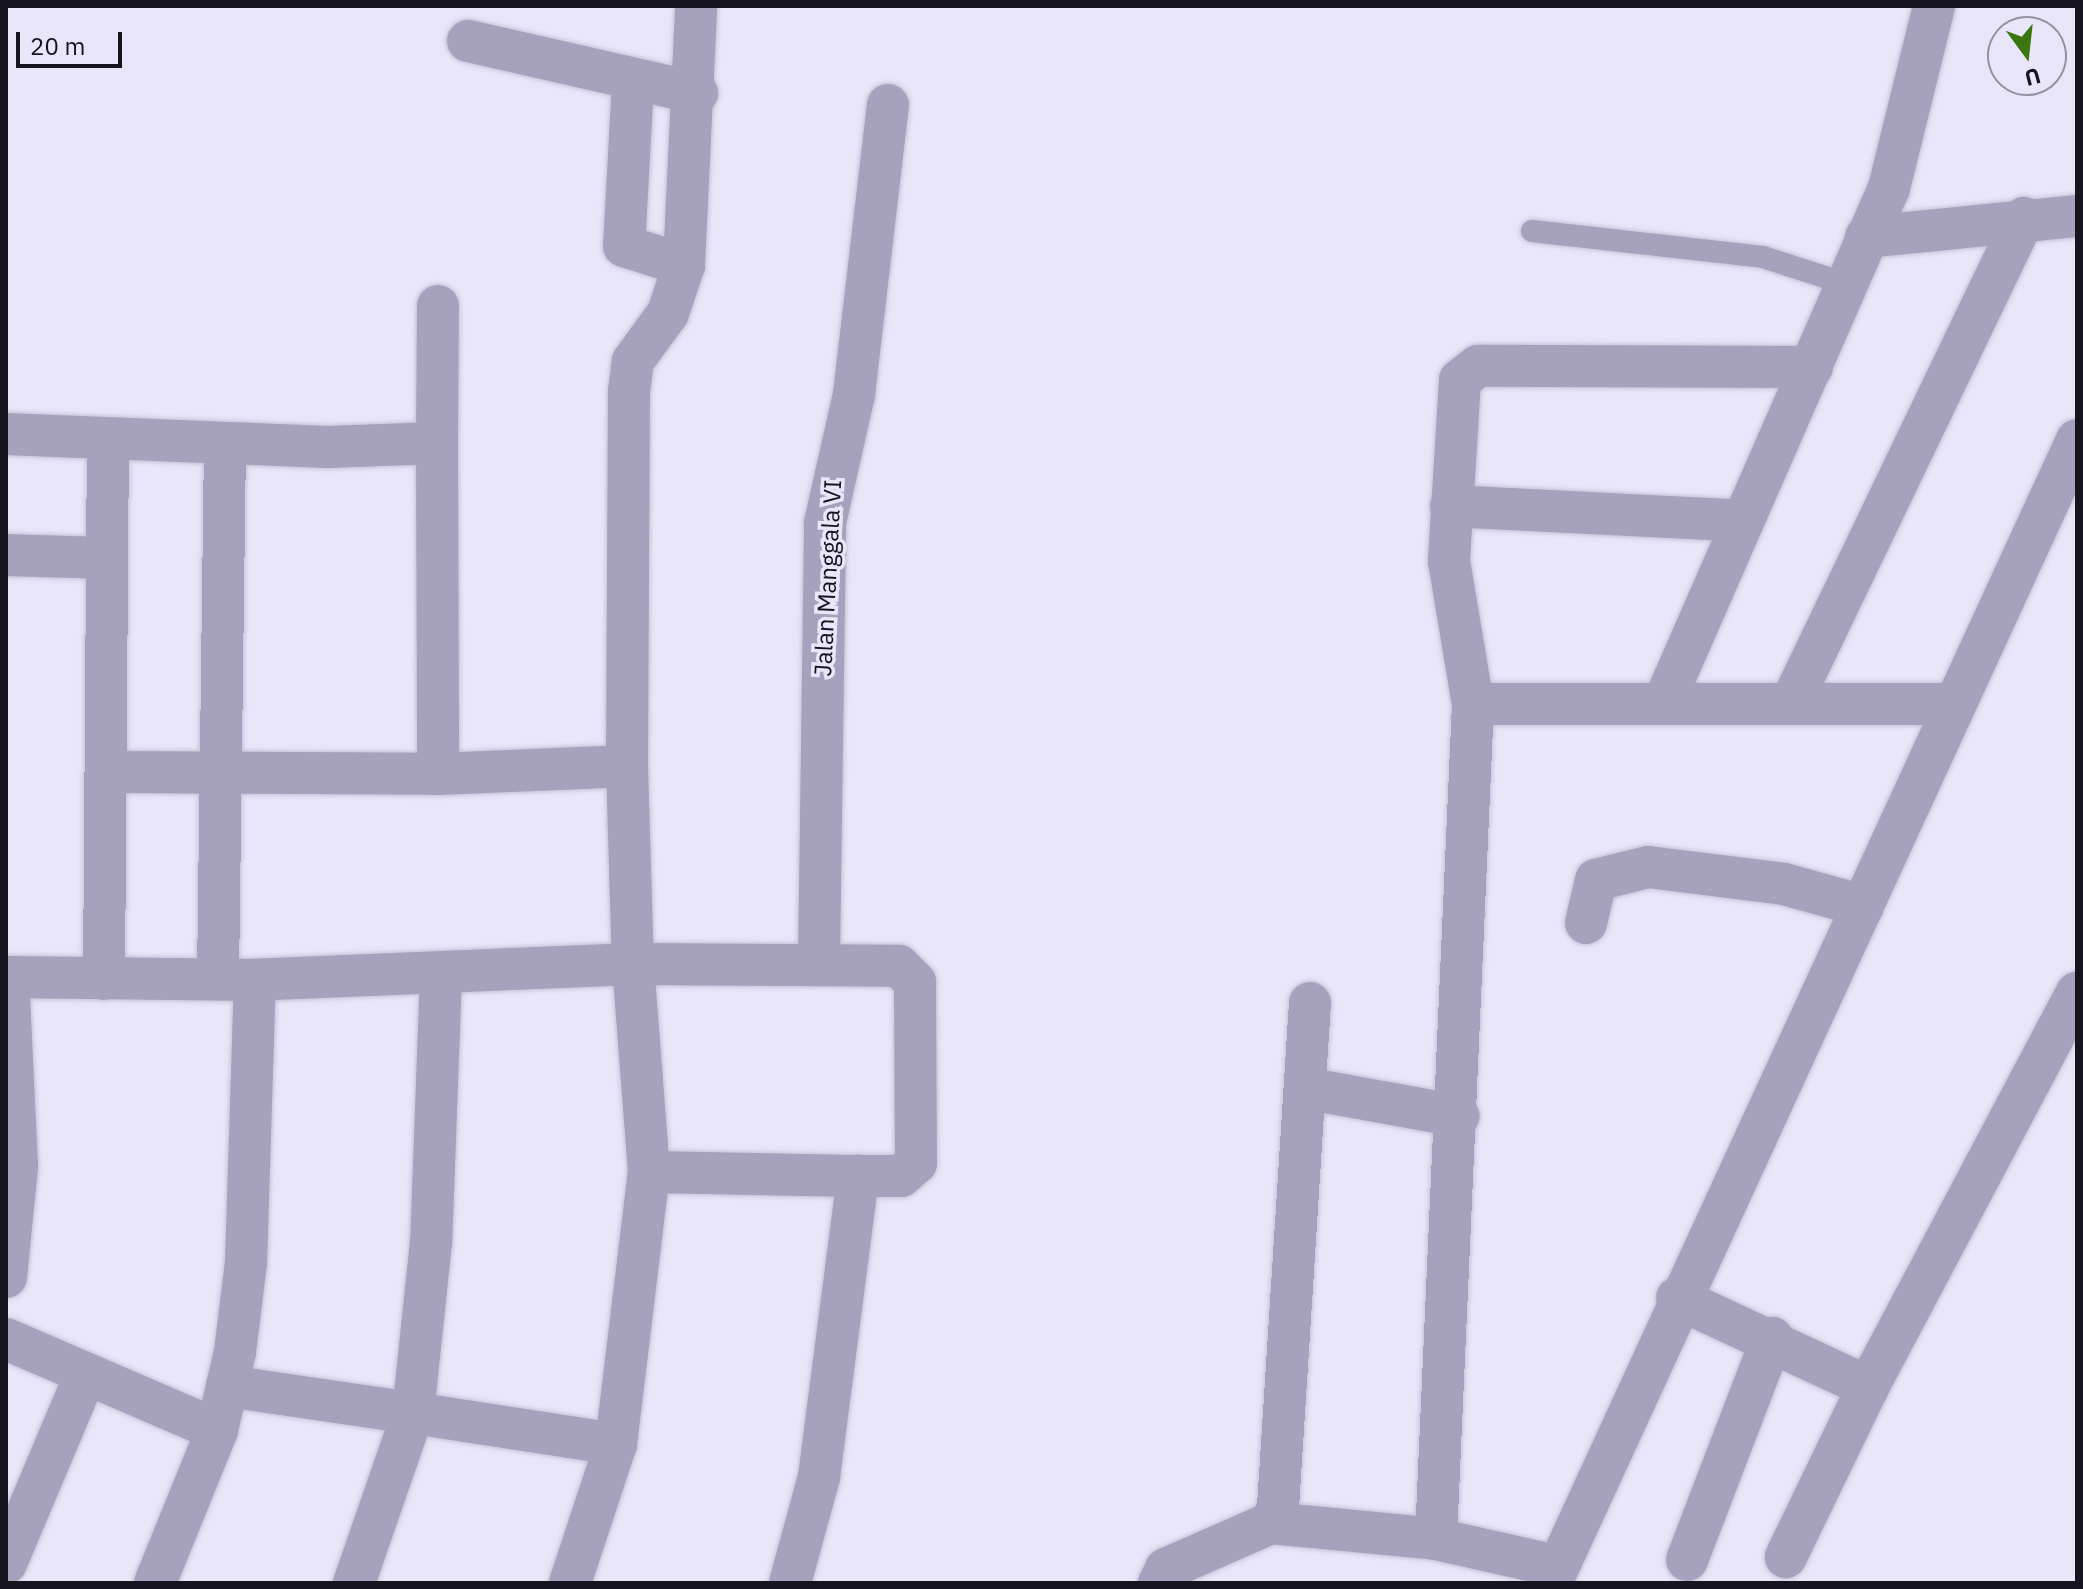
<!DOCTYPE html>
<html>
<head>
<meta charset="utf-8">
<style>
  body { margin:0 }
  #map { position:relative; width:2083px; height:1589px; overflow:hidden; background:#e9e6fa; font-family:"IBM Plex Sans",sans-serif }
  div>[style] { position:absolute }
  .roads { filter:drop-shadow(0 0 2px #c7c4d7) drop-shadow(0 0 2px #c7c4d7) }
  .lane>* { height:22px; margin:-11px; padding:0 11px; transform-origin:11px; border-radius:11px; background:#a6a1bd }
  .street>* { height:42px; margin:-21px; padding:0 21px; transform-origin:21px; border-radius:21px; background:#a6a1bd }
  span { translate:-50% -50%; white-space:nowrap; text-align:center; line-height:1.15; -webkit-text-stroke:7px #e9e6fa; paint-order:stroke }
  .street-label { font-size:24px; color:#16141f }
  .frame { position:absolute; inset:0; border:8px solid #16141f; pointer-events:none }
  .north { position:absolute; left:1987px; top:16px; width:80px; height:80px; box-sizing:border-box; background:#e9e6fa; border:2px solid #9592a2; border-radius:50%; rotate:165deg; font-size:22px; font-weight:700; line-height:32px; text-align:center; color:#16141f }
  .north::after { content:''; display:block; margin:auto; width:28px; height:36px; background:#3b770e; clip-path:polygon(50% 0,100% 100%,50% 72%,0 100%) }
  .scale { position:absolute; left:16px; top:32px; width:106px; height:36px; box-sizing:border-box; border:4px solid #16141f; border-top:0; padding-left:10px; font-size:24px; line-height:28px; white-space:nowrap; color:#16141f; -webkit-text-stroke:6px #e9e6fa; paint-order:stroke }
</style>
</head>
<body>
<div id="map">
  <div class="roads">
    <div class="lane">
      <div style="left:1532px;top:231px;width:232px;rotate:6.4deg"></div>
      <div style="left:1763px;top:257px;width:90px;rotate:18deg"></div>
    </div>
    <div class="street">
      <div style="left:468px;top:41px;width:235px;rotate:12.8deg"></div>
      <div style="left:633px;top:82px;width:164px;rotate:93.1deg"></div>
      <div style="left:624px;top:246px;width:63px;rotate:17.6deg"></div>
      <div style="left:1866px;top:237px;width:212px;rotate:-5.7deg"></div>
      <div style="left:1812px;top:367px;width:334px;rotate:-179.8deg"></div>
      <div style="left:1478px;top:366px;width:23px;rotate:142deg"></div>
      <div style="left:1460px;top:380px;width:181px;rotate:93.5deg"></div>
      <div style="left:1449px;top:561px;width:145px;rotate:80.5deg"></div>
      <div style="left:1473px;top:704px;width:479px"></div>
      <div style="left:6px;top:434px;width:322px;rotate:2.3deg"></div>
      <div style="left:328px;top:447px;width:109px;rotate:-2.1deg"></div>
      <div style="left:437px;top:443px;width:331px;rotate:89.8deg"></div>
      <div style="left:438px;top:774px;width:189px;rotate:-2.4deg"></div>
      <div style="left:627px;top:766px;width:198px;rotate:88.3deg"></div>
      <div style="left:633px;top:964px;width:378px;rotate:177.6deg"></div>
      <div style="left:255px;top:980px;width:249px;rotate:-179.3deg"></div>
      <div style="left:437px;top:443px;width:137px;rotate:-89.6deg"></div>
      <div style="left:1451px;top:506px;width:292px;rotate:2.9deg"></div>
      <div style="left:6px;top:555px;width:101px;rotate:1.7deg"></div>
      <div style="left:1792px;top:701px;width:536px;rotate:-64.34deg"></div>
      <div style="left:1664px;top:702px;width:561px;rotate:-66.36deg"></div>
      <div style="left:1889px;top:188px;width:187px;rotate:-76.1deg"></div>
      <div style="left:1473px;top:704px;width:836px;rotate:92.54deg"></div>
      <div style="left:1436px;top:1539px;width:123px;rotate:12.7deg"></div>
      <div style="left:627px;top:766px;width:374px;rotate:-89.7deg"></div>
      <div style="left:629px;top:392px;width:31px;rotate:-83deg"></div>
      <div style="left:633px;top:361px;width:59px;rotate:-53.9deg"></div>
      <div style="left:668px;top:313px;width:51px;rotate:-71.6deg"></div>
      <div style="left:684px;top:265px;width:259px;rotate:-87.3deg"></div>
      <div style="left:106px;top:772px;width:332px;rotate:0.3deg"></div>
      <div style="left:1586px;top:923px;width:44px;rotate:-76.9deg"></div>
      <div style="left:1596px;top:880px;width:54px;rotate:-14deg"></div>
      <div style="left:1648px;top:867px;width:137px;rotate:7.1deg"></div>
      <div style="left:1784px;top:884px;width:82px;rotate:15.6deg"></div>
      <div style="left:819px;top:960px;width:437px;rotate:-89.2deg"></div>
      <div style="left:825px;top:523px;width:132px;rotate:-77.3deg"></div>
      <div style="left:854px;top:394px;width:291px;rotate:-83.3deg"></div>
      <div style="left:441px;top:974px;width:268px;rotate:92.1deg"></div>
      <div style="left:431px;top:1242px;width:172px;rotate:96deg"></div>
      <div style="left:413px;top:1413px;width:205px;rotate:8.7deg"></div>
      <div style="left:218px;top:978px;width:534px;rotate:-89.25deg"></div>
      <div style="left:104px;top:979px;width:540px;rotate:-89.58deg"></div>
      <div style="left:1310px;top:1089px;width:151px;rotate:10.3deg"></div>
      <div style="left:6px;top:1277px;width:112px;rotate:-84.3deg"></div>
      <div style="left:17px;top:1166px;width:189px;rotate:-92.7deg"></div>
      <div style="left:1677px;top:1298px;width:211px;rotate:25deg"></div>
      <div style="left:1868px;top:1387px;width:189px;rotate:115.8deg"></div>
      <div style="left:6px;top:1339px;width:230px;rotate:23.3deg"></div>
      <div style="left:227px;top:1386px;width:188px;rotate:8.3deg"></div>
      <div style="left:413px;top:1413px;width:180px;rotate:109.1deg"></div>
      <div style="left:1868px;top:1387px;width:446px;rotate:-62.1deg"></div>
      <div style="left:1271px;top:1523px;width:166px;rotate:5.5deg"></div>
      <div style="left:1687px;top:1560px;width:238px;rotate:-69deg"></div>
      <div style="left:6px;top:1563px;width:203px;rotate:-67.1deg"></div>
      <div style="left:155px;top:1583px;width:165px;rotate:-67.9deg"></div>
      <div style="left:217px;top:1430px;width:80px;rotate:-77deg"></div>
      <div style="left:235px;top:1352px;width:90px;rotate:-83deg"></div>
      <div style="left:246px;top:1263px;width:283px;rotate:-88.2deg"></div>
      <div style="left:570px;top:1583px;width:146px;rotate:-71.7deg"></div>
      <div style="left:616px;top:1444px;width:274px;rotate:-83.1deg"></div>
      <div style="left:790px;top:1583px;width:110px;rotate:-74.7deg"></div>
      <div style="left:819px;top:1477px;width:304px;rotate:-82.6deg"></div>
      <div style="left:858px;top:1176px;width:209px;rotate:-178.9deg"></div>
      <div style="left:649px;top:1172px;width:209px;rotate:-94.4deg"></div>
      <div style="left:633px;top:964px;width:266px;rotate:0.4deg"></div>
      <div style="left:899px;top:966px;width:23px;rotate:45deg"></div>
      <div style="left:915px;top:982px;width:181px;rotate:89.7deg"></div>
      <div style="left:916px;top:1163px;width:20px;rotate:139deg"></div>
      <div style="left:901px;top:1176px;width:43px;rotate:180deg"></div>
      <div style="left:1159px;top:1583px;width:16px;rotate:-63deg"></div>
      <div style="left:1166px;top:1569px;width:115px;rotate:-23.7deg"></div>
      <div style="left:1271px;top:1523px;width:17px;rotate:-66deg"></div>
      <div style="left:1278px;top:1507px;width:505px;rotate:-86.37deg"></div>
      <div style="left:1551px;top:1583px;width:1258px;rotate:-65.29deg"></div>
    </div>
  </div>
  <div class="street-label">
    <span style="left:828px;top:578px;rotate:-87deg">Jalan Manggala VI</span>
  </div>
  <div class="frame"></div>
  <div class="north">U</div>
  <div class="scale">20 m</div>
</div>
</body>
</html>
